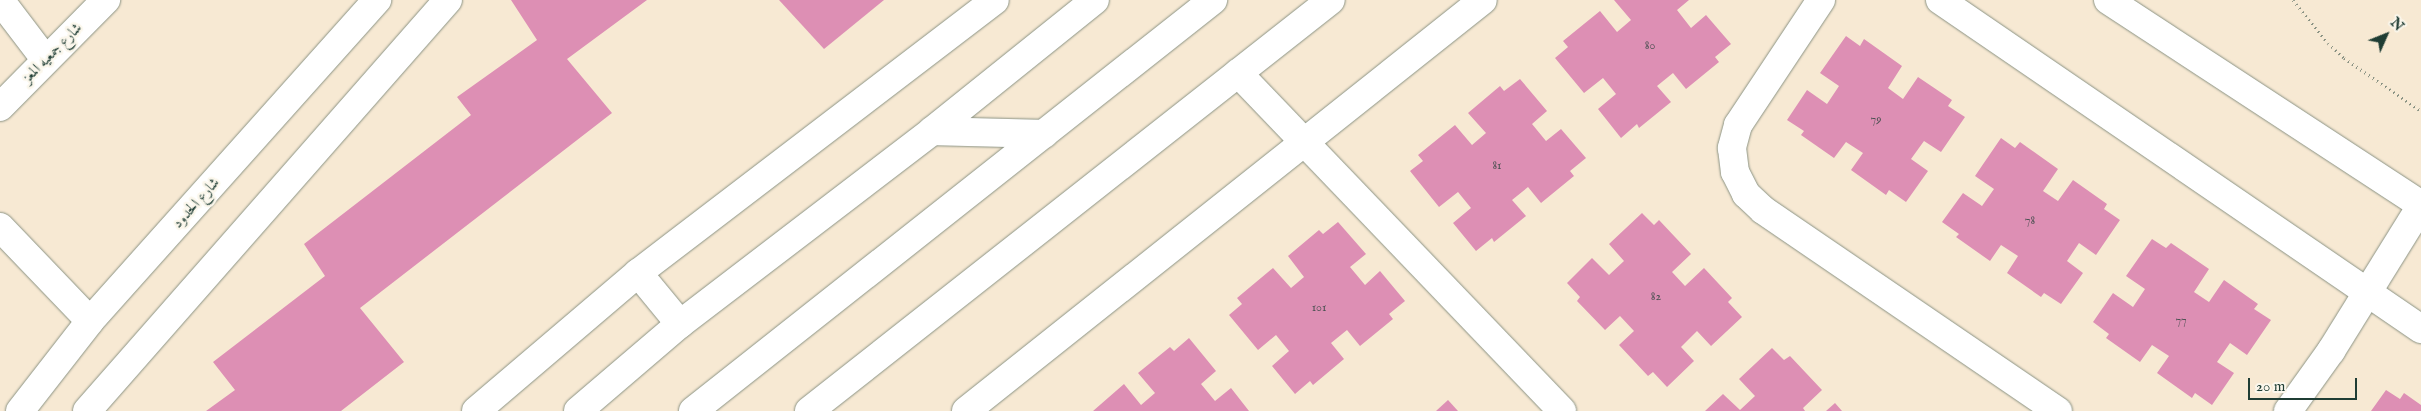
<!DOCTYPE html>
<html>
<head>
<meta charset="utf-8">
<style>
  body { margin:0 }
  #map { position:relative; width:2421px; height:411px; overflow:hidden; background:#f7e9d3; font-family:"IM FELL English",Amiri,serif }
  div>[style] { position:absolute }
  .building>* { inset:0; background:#dd8fb4 }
  .path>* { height:3px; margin-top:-1.5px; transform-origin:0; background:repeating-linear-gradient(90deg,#8b9384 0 1px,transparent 0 5px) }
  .roads { filter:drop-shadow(0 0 1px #8b9384) drop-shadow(0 0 1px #8b9384) }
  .minor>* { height:28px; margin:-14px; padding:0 14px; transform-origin:14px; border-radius:14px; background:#fff }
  span { translate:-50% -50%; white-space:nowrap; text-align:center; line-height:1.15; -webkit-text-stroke:5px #fbf7ec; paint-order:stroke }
  .number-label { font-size:12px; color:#4e5254 }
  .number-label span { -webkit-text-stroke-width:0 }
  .street-label { font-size:15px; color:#1f3d34 }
  .north { position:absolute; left:2361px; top:10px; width:50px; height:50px; -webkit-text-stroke:4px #fbf7ec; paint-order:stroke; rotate:46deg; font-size:14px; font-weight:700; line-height:20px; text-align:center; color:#1f3d34 }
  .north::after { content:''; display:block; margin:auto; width:18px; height:22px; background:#1f3d34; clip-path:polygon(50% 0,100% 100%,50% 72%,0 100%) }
  .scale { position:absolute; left:2248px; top:378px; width:109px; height:22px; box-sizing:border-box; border:2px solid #1f3d34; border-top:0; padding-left:6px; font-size:15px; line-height:18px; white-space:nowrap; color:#1f3d34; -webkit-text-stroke:4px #fbf7ec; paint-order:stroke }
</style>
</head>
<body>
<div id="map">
  <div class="building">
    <div style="clip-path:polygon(511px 0,647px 0,567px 59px,612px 113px,360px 308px,404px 362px,341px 411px,206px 411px,235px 390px,213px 362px,325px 276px,304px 244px,471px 115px,457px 97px,537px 40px)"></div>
    <div style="clip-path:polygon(779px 0,884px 0,824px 49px)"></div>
    <div style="clip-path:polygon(1614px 0,1689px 0,1677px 10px,1691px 28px,1706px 15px,1731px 44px,1715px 57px,1719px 62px,1686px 89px,1673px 73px,1657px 86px,1671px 102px,1639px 128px,1637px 124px,1621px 138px,1598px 109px,1616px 94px,1603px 78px,1584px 93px,1555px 58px,1568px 47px,1563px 41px,1600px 11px,1617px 32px,1631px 20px)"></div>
    <div style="clip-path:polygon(1846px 36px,1860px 46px,1864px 39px,1902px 66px,1888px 88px,1903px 99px,1918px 77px,1952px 100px,1948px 106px,1965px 117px,1941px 152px,1924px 141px,1911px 159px,1928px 171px,1906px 202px,1889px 190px,1886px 195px,1851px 170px,1863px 153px,1846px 142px,1834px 158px,1801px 135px,1804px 131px,1787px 120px,1807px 90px,1827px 104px,1839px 86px,1820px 73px)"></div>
    <div style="clip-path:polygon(1520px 79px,1547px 111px,1532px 124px,1546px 141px,1561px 129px,1586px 158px,1570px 171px,1574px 176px,1541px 203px,1528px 187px,1512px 200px,1526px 216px,1494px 242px,1492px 238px,1476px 251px,1453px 223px,1471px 208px,1458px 192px,1439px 207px,1410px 171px,1423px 161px,1418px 155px,1455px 125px,1472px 145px,1486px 133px,1468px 113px,1500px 86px,1504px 91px)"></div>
    <div style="clip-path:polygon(2001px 138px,2015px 148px,2020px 142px,2058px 169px,2043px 191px,2058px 201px,2073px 180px,2107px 204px,2104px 209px,2120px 220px,2096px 255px,2079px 243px,2067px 261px,2083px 273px,2061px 304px,2044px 293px,2041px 297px,2007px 273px,2018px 256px,2001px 245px,1990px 261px,1956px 237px,1959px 234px,1942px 222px,1963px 193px,1982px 206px,1994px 189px,1975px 176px)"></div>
    <div style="clip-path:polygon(1642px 213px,1654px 225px,1659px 220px,1691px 254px,1672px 272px,1685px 286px,1704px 268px,1732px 298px,1728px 302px,1742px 317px,1711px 346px,1697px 331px,1681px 347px,1694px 361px,1667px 387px,1653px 372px,1648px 376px,1619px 345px,1634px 331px,1620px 316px,1605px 330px,1577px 301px,1580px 297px,1567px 283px,1592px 258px,1609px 275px,1624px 261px,1609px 244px)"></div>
    <div style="clip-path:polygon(1338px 222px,1366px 254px,1350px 267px,1365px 285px,1380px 271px,1405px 301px,1389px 314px,1393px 319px,1360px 346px,1347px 330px,1331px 343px,1344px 359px,1313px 385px,1310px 381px,1295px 394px,1272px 366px,1289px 351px,1276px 335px,1258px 350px,1229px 315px,1242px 304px,1237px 298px,1273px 268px,1291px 288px,1304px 277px,1288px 256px,1319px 230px,1323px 234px)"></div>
    <div style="clip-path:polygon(2152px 239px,2166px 248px,2171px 243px,2209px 269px,2194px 292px,2209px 302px,2224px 280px,2258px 304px,2254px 309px,2271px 320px,2247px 355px,2230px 343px,2217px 362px,2234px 373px,2212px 405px,2195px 393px,2192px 398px,2157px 373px,2169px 356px,2152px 345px,2140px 362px,2106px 338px,2109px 334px,2093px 322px,2113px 293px,2133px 307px,2145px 289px,2126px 276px)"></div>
    <div style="clip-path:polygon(1189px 338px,1216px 371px,1201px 384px,1215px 401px,1231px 388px,1249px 411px,1093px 411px,1124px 384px,1141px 405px,1155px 393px,1138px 373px,1170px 347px,1174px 351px)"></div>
    <div style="clip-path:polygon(1772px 348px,1784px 360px,1790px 356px,1822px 390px,1803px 408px,1805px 411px,1705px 411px,1723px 394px,1740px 410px,1755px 396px,1739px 379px)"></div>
    <div style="clip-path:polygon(2386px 390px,2400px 399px,2404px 393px,2421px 405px,2421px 411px,2371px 411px)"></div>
    <div style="clip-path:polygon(1448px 400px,1458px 411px,1436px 411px)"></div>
    <div style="clip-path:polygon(1835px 403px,1842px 411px,1826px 411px)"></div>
  </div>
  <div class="path">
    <div style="left:2293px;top:0;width:55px;rotate:50.9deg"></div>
    <div style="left:2328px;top:43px;width:22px;rotate:43deg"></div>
    <div style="left:2344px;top:58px;width:93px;rotate:34.5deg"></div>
  </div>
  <div class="roads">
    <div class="minor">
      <div style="left:0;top:0;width:74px;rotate:52.7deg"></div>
      <div style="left:1821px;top:0;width:150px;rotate:123.6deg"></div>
      <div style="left:1738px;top:125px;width:24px;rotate:105deg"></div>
      <div style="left:1732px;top:148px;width:24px;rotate:83deg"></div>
      <div style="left:1735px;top:172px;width:25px;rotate:63deg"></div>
      <div style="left:1746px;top:194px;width:23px;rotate:43deg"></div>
      <div style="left:1763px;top:210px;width:357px;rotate:34.3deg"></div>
      <div style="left:1940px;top:0;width:583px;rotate:34.37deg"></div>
      <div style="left:2108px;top:0;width:374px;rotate:33.2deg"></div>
      <div style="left:1238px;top:73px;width:468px;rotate:46.2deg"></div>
      <div style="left:0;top:107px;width:151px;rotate:-45.3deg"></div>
      <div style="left:932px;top:131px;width:112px;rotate:1.5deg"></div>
      <div style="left:0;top:227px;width:130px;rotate:46.2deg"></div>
      <div style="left:638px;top:273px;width:66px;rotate:50.5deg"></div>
      <div style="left:20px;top:411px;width:114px;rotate:-52.1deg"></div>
      <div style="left:90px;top:321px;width:431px;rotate:-48.2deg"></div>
      <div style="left:87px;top:411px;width:547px;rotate:-48.71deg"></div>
      <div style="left:476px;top:411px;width:213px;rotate:-40.4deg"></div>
      <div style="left:638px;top:273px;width:449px;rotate:-37.4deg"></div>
      <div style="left:578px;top:411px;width:134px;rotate:-40.5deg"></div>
      <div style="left:680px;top:324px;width:317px;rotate:-37.4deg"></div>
      <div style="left:932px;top:131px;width:209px;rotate:-38.8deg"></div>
      <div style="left:693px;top:411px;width:663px;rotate:-38.32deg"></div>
      <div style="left:809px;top:411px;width:664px;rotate:-38.22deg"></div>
      <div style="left:966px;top:411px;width:660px;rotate:-38.48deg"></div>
      <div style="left:2288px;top:411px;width:74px;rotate:-54.4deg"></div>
      <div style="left:2331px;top:351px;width:171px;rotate:-58.2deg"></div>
    </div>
  </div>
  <div class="number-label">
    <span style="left:1650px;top:46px">80</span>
    <span style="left:1876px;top:120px">79</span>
    <span style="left:1497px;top:166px">81</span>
    <span style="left:2030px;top:221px">78</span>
    <span style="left:1656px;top:297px">82</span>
    <span style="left:1319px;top:308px">101</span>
    <span style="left:2181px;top:321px">77</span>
  </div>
  <div class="street-label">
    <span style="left:52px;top:53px;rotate:-45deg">شارع جمعيه المعز</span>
    <span style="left:196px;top:203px;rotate:-48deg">شارع الحدود</span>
  </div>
  <div class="north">N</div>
  <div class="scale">20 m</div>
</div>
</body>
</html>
